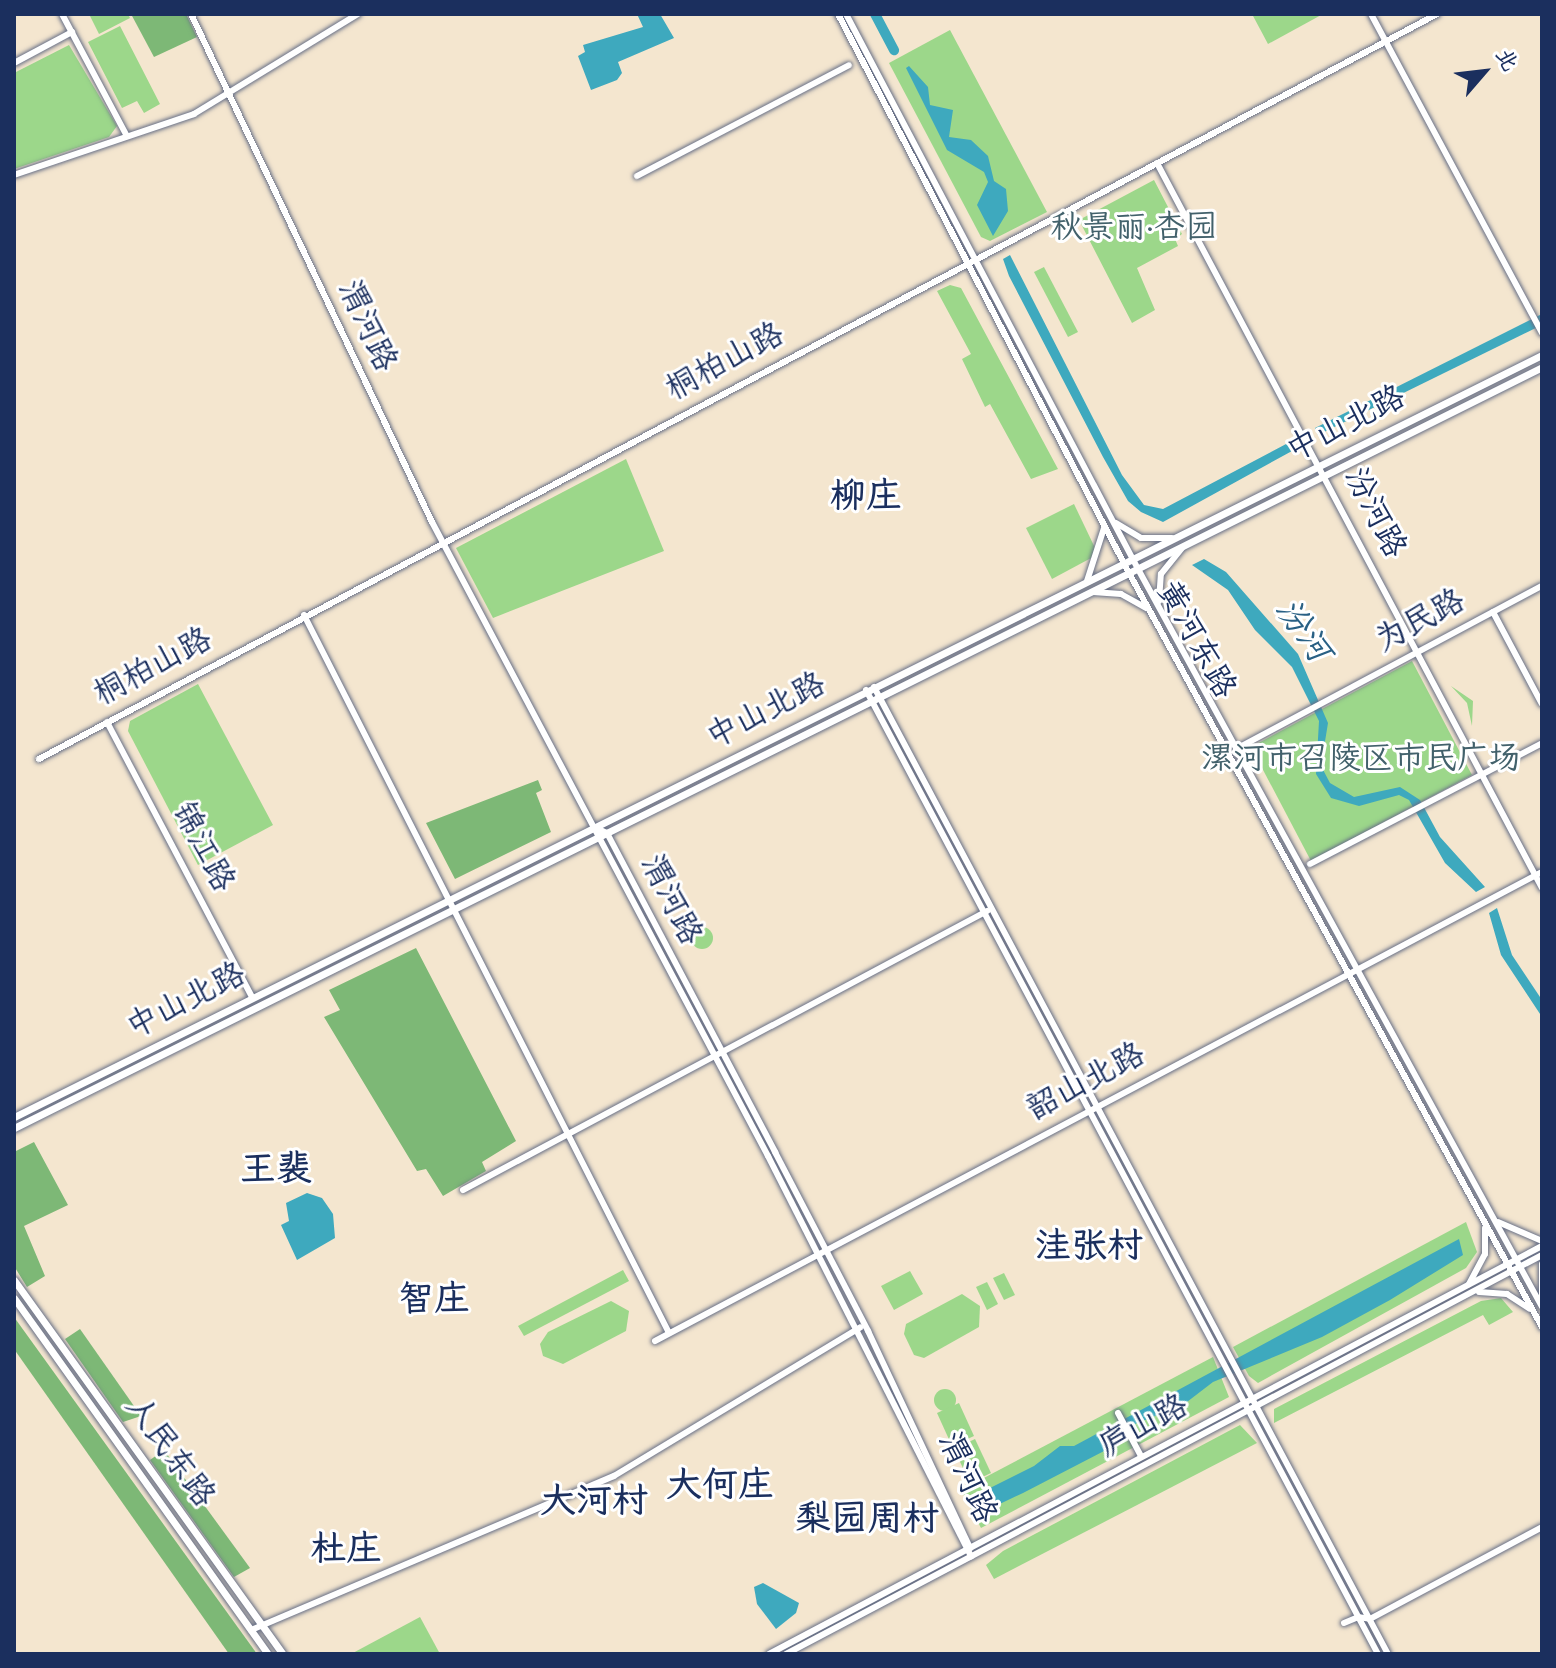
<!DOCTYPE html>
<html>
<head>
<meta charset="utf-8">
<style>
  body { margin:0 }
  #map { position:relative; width:1556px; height:1668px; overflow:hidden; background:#f4e6cf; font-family:"Indie Flower","LXGW WenKai TC",sans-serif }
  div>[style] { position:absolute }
  .green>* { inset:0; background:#9cd78a }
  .round { border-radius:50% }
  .forest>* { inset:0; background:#7db876 }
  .water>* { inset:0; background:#3ea9be }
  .river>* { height:10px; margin:-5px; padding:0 5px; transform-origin:5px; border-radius:5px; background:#3ea9be }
  .roads { filter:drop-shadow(0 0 2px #676f86) drop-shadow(0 0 2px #676f86) }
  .secondary>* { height:6px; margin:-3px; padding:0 3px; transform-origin:3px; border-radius:3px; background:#fff }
  .primary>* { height:7px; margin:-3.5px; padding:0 3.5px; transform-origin:3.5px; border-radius:3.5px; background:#fff }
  span { translate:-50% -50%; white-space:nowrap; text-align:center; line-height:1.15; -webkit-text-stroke:6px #fff; paint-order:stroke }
  .park-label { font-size:32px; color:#42616b }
  .street-label { font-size:32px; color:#1b2f5e }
  .water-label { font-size:34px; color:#296084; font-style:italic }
  .quarter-label { font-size:36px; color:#1b2f5e; font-weight:700 }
  .frame { position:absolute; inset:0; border:16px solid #1b2f5e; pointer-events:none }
  .north { position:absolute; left:1444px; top:32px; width:80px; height:80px; -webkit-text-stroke:6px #fff; paint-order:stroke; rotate:62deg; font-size:22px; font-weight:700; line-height:32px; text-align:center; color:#1b2f5e }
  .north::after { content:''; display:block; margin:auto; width:28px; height:36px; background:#1b2f5e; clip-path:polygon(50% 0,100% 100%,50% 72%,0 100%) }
</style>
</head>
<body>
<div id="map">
  <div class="green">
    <div style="clip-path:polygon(89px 14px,128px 14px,130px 18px,99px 34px)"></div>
    <div style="clip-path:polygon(1252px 14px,1323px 14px,1268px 44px)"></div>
    <div style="clip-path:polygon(120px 26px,160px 104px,144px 113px,137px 101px,122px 108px,88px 42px)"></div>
    <div style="clip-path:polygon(950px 30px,1047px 212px,990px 241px,981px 237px,889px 63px)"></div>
    <div style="clip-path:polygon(69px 45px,117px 126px,109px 137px,14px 169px,14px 73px)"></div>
    <div style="clip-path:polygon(1154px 180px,1182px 234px,1175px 239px,1178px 246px,1137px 268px,1155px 310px,1132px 323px,1079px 220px)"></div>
    <div style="clip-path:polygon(1044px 267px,1078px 332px,1068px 337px,1034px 272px)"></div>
    <div style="clip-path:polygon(950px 285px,961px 288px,1058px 469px,1031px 479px,990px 404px,985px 407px,962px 359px,971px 354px,937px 291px)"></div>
    <div style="clip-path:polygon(626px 459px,664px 551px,493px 618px,456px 548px)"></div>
    <div style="clip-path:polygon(1074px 504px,1096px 550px,1093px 557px,1052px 579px,1026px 528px)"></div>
    <div style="clip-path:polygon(1412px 661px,1472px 775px,1311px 861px,1251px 747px)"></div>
    <div style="clip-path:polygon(198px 684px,273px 825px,198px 865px,128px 731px,130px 721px)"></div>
    <div style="clip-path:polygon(1451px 686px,1473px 701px,1472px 726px,1467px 703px)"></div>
    <div class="round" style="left:691px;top:927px;width:22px;height:22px"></div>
    <div style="clip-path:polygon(1466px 1222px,1477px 1252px,1466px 1268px,1258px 1383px,1249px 1376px,1233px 1347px)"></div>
    <div style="clip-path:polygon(623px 1270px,629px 1281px,524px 1336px,518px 1326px)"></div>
    <div style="clip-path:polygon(910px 1271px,923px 1294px,894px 1310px,881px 1286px)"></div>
    <div style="clip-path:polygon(1004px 1273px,1015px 1295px,1004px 1300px,993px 1278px)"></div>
    <div style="clip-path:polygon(987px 1282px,998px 1304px,987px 1310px,976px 1287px)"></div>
    <div style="clip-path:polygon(962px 1294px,980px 1306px,979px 1327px,924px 1358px,914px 1355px,904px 1334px,906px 1324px)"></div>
    <div style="clip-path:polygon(1501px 1298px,1513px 1312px,1489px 1325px,1483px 1315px,1274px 1423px,1274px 1409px,1481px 1301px)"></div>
    <div style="clip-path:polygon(611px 1301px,629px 1311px,626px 1331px,563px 1364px,543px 1356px,540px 1344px,548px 1332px)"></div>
    <div style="clip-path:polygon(1213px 1357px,1229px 1397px,981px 1528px,961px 1490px)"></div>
    <div class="round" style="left:934px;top:1389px;width:22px;height:22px"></div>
    <div style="clip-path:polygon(959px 1403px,974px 1436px,952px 1446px,937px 1413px)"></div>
    <div style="clip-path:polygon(1240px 1425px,1257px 1443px,994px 1579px,986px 1565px,1003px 1551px)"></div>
    <div style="clip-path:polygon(975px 1439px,991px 1473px,970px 1483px,954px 1449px)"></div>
    <div style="clip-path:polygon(420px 1617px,440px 1654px,351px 1654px)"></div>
  </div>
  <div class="forest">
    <div style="clip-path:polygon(131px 14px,186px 14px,197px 37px,154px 57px)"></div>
    <div style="clip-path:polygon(538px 780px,542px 790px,536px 793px,551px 832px,455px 879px,426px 823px)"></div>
    <div style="clip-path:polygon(416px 948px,516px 1141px,482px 1162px,486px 1171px,443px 1196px,426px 1169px,417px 1171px,324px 1017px,340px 1010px,329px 990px)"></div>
    <div style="clip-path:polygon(34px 1142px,68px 1205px,24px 1226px,45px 1276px,27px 1287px,14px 1266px,14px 1152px)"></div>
    <div style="clip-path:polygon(14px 1317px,257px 1654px,229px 1654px,14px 1349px)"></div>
    <div style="clip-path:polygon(80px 1329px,141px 1416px,123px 1422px,65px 1339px)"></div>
    <div style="clip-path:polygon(164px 1450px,250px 1568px,234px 1577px,150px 1460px)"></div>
  </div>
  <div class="water">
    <div style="clip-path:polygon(637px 14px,660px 14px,674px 38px,618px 62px,622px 73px,617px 80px,591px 90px,578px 56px,585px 52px,583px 45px,643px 27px)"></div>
    <div style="clip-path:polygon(909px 66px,928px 87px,930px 105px,953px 110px,949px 137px,971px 140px,988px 156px,994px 181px,1006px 189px,1008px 211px,993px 236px,977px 205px,988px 182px,984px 172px,947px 150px,906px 68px)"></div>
    <div style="clip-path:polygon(1010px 255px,1122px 475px,1144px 505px,1163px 509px,1288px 443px,1292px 451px,1163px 522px,1141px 512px,1128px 501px,1103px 457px,1009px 276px,1003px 259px)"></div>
    <div style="clip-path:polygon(1542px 314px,1542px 325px,1318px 435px,1315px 428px)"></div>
    <div style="clip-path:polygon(1204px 559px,1226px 572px,1298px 654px,1328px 723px,1321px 766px,1330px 783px,1354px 797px,1400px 787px,1420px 800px,1440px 837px,1485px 887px,1476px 892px,1445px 863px,1409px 800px,1399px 795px,1359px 806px,1331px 798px,1316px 774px,1319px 721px,1292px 667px,1255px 630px,1228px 590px,1192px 565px)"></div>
    <div style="clip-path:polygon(1497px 908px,1512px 955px,1542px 1000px,1542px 1017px,1501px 955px,1489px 913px)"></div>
    <div style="clip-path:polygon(307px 1193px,322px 1198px,333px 1214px,335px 1238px,297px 1260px,281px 1225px,289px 1221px,286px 1203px)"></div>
    <div style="clip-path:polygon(1459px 1239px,1463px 1255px,1390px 1300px,1322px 1337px,1213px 1382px,1183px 1405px,1135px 1424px,1106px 1450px,1023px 1493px,985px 1511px,979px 1506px,988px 1489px,1034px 1466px,1060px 1446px,1074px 1446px)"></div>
    <div style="clip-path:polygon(763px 1583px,799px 1603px,796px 1613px,776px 1629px,757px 1604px,754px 1587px)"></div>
  </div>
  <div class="river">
    <div style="left:875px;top:14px;width:41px;rotate:62.2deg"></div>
  </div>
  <div class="roads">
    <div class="secondary">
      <div style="left:62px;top:14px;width:138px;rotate:62deg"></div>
      <div style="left:191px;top:14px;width:562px;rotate:64.62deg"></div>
      <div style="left:432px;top:522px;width:718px;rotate:62.08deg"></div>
      <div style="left:768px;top:1156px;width:449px;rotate:63.1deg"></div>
      <div style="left:838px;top:14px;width:630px;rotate:62.5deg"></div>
      <div style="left:1129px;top:573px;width:860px;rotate:61.29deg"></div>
      <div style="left:846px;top:14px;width:627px;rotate:62.25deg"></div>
      <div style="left:1138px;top:569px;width:841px;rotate:61.3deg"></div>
      <div style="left:1371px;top:14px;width:362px;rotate:61.8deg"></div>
      <div style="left:14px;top:63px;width:66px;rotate:-28.1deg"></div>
      <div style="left:1157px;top:163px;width:821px;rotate:62.03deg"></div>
      <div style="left:14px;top:175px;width:190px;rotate:-18.7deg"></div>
      <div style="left:194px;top:114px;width:192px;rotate:-31.4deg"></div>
      <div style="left:637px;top:176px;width:239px;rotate:-27.6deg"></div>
      <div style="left:1116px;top:523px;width:29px;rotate:31deg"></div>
      <div style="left:1141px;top:538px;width:31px"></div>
      <div style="left:1087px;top:581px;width:56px;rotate:-72.2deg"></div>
      <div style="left:1093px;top:592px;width:28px;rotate:4deg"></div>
      <div style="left:1121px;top:594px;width:29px;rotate:29deg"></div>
      <div style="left:1159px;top:601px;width:27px;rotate:-86deg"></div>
      <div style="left:1161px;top:574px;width:33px;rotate:-51deg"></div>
      <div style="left:1493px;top:612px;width:104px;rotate:62deg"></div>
      <div style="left:304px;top:615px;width:805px;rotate:63.05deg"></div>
      <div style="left:874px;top:687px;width:1095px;rotate:62.01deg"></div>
      <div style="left:866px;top:690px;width:1092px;rotate:62.03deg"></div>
      <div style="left:107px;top:722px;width:311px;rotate:62.2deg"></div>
      <div style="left:1238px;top:748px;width:344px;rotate:-28.1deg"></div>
      <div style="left:39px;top:759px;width:1584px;rotate:-28.05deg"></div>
      <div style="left:594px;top:827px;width:14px;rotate:25deg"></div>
      <div style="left:607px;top:833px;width:361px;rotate:62.2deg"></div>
      <div style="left:775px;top:1152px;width:202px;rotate:62.5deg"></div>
      <div style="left:868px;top:1331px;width:240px;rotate:64.8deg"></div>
      <div style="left:1310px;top:864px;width:262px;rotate:-27.5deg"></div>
      <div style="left:463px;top:1190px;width:594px;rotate:-28.03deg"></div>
      <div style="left:1498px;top:1222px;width:48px;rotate:23.4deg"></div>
      <div style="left:1469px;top:1284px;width:34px;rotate:-62deg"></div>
      <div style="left:1485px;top:1254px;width:26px;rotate:-90deg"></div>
      <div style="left:1479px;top:1292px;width:28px;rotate:4deg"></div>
      <div style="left:1507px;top:1294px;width:27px;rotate:33deg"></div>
      <div style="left:1542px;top:1302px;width:38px;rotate:-90deg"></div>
      <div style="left:655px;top:1341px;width:1003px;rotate:-27.87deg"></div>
      <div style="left:1118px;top:1413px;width:49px;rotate:61.9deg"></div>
      <div style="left:1344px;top:1623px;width:15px;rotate:-23deg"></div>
      <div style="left:1358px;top:1617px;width:12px;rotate:9deg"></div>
      <div style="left:1370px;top:1619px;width:195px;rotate:-28.1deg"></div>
      <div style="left:251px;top:1630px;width:394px;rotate:-23deg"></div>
      <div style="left:614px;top:1476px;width:288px;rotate:-31.1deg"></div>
      <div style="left:769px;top:1654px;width:874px;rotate:-27.83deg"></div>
      <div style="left:786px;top:1654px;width:855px;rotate:-27.82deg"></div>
    </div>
    <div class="primary">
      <div style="left:14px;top:1117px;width:1707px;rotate:-26.51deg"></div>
      <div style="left:14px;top:1128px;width:1707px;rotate:-26.47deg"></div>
      <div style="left:14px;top:1280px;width:461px;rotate:54.3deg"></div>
      <div style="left:14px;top:1298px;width:437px;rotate:54.5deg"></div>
    </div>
  </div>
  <div class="park-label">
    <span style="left:1134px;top:230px">秋景丽·杏园</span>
    <span style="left:1361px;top:761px">漯河市召陵区市民广场</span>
  </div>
  <div class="street-label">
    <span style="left:365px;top:327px;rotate:65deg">渭河路</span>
    <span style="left:726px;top:364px;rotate:-28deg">桐柏山路</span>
    <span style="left:1347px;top:426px;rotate:-27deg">中山北路</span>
    <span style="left:1373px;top:514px;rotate:63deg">汾河路</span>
    <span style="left:1421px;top:623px;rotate:-28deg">为民路</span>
    <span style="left:1194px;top:641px;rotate:61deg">黄河东路</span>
    <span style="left:154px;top:669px;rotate:-28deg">桐柏山路</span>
    <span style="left:767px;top:713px;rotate:-27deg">中山北路</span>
    <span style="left:201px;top:848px;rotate:62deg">锦江路</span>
    <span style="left:669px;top:901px;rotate:63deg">渭河路</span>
    <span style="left:187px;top:1003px;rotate:-27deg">中山北路</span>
    <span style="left:1087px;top:1084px;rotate:-28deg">韶山北路</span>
    <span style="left:1144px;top:1428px;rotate:-28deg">庐山路</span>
    <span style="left:168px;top:1453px;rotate:54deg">人民东路</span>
    <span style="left:965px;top:1479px;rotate:65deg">渭河路</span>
  </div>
  <div class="water-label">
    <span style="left:1301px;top:632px;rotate:55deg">汾河</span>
  </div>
  <div class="quarter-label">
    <span style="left:866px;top:499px">柳庄</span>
    <span style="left:276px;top:1172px">王裴</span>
    <span style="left:1089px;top:1249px">洼张村</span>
    <span style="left:434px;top:1302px">智庄</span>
    <span style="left:720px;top:1488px">大何庄</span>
    <span style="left:594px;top:1504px">大河村</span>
    <span style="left:867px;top:1522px">梨园周村</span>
    <span style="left:346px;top:1552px">杜庄</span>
  </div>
  <div class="frame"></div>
  <div class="north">北</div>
</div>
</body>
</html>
